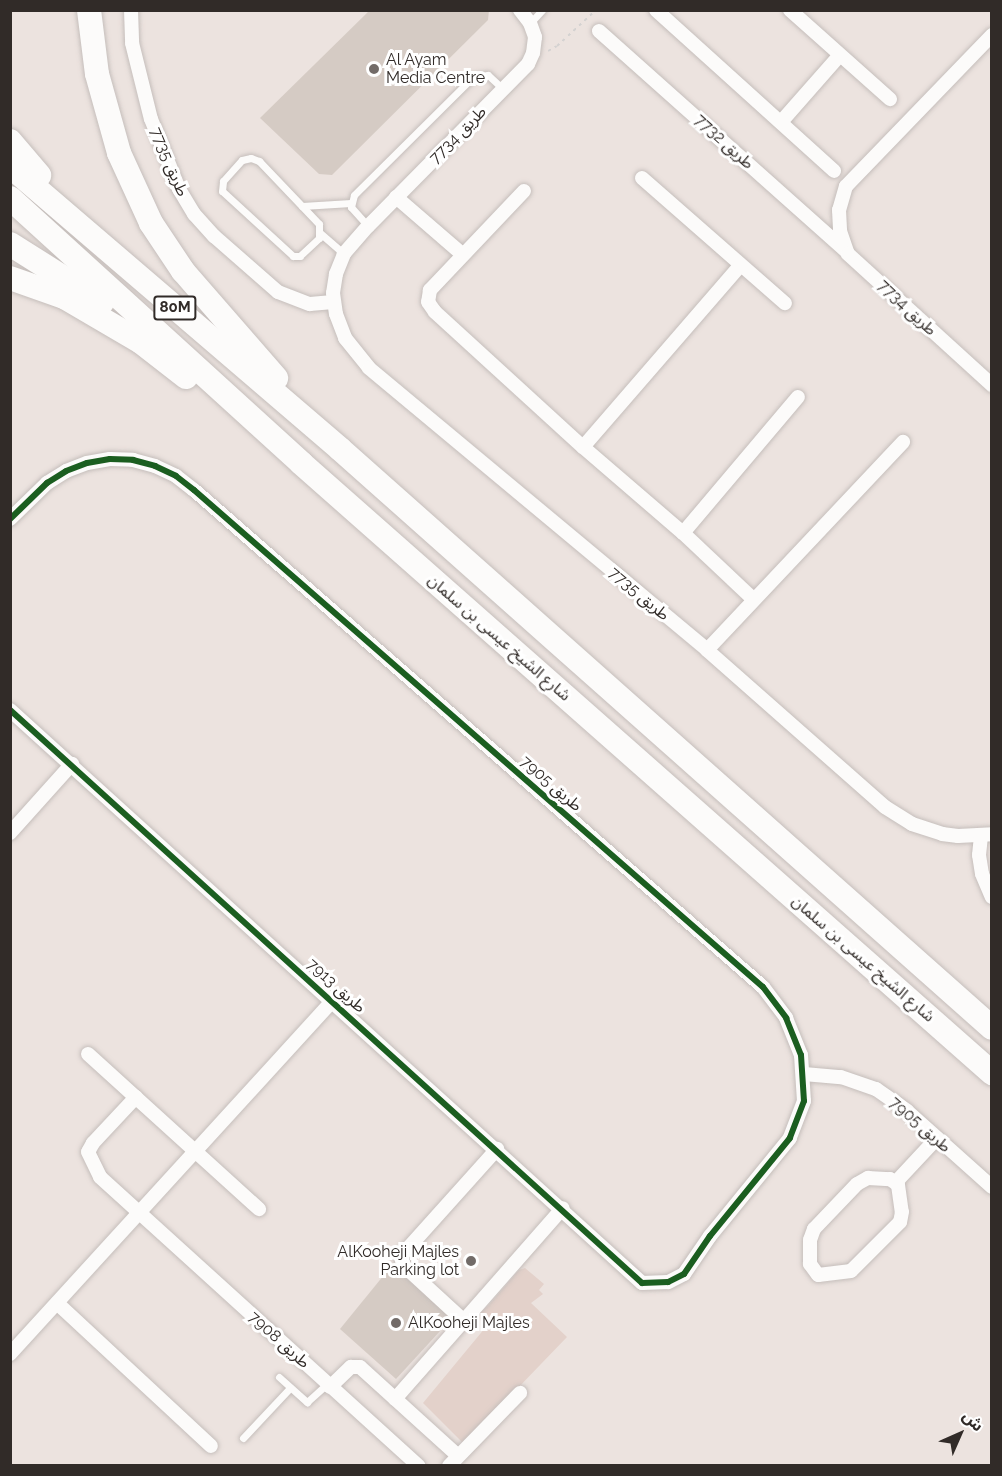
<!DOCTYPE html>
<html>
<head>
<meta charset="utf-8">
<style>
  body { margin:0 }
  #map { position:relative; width:1002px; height:1476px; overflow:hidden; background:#ece3df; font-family:Raleway,"Noto Sans Arabic",sans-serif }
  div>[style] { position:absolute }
  .green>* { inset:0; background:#e3d1ca }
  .building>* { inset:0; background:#d5cbc4 }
  .path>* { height:2px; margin-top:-1px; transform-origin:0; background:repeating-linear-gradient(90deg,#d4d2d1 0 3px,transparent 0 7.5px) }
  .roads { filter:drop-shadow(0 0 2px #c5bebb) drop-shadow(0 0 2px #c5bebb) }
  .service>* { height:7px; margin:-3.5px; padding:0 3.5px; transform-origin:3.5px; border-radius:3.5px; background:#fcfbfa }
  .minor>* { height:14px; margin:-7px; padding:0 7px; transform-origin:7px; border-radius:7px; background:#fcfbfa }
  .motorway>* { height:24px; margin:-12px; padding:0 12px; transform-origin:12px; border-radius:12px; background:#fcfbfa }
  .cycleway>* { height:6px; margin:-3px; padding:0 3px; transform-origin:3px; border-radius:3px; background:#1b5e20 }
  .dots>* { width:16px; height:16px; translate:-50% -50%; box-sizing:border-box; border:3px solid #fff; border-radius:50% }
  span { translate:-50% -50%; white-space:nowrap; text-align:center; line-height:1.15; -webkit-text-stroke:6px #fff; paint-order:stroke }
  .shield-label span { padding:2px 4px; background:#fff; border:2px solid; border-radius:4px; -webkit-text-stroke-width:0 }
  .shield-label { font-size:15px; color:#312b28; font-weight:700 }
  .poi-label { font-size:16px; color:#312b28 }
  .left { translate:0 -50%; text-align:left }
  .right { translate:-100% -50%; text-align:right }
  .street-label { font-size:16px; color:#312b28 }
  .frame { position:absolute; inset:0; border:12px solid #312b28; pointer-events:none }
  .north { position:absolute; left:930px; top:1404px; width:60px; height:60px; -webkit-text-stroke:4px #fff; paint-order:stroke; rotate:45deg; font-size:16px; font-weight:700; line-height:24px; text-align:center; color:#312b28 }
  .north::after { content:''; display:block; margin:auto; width:21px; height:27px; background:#312b28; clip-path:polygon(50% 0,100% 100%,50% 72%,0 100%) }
</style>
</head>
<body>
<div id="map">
  <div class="green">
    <div style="clip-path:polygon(525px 1268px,544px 1284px,539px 1290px,543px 1294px,531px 1303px,567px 1337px,464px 1444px,423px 1403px,485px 1328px,477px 1315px,488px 1306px,519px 1270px)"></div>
  </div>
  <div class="building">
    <div style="clip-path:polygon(370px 10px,489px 10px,488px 20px,332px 175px,319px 174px,260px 118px)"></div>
    <div style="clip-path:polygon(395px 1268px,452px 1318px,396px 1379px,340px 1329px,388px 1270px)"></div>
  </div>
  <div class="path">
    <div style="left:548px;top:51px;width:10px;rotate:-29deg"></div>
    <div style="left:557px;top:46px;width:53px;rotate:-42.7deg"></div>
  </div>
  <div class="roads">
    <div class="service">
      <div style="left:530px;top:23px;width:18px;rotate:-47deg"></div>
      <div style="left:251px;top:158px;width:9px;rotate:21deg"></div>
      <div style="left:259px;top:161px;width:87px;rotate:46.4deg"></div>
      <div style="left:319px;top:224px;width:14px;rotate:90deg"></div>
      <div style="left:319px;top:238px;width:26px;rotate:137deg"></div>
      <div style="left:300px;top:256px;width:7px;rotate:180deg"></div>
      <div style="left:293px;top:256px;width:96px;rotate:-137.5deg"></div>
      <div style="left:222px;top:191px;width:10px;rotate:-84deg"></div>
      <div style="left:223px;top:181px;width:28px;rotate:-48deg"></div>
      <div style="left:242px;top:160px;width:9px;rotate:-13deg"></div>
      <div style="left:302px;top:206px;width:49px;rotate:-3.5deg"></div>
      <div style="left:368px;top:226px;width:25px;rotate:-132deg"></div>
      <div style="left:351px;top:207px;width:12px;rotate:-76deg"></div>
      <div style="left:354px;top:195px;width:168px;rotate:-44.8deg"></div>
      <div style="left:473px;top:77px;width:15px;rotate:-8deg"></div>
      <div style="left:488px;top:75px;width:22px;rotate:43deg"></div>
      <div style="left:320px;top:233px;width:32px;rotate:41deg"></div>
      <div style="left:279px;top:1377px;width:38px;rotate:42deg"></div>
      <div style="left:307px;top:1402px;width:27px;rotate:-42deg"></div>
      <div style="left:243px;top:1438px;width:69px;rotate:-46.8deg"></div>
    </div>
    <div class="minor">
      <div style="left:131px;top:10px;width:33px;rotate:88deg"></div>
      <div style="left:132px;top:43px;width:78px;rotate:76deg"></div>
      <div style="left:151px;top:119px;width:75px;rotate:68.2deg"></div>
      <div style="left:179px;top:189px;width:29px;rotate:59deg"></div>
      <div style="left:194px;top:214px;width:30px;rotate:48deg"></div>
      <div style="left:214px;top:236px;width:85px;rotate:41.2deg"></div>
      <div style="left:278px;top:292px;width:34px;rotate:21deg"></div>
      <div style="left:310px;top:304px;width:23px;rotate:-5deg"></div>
      <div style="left:520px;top:10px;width:16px;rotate:52deg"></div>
      <div style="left:530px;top:23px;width:15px;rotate:70deg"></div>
      <div style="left:535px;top:37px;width:16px;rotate:97deg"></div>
      <div style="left:533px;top:53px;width:12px;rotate:114deg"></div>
      <div style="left:528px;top:64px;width:228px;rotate:134.6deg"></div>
      <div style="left:368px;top:226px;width:37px;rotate:131deg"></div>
      <div style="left:344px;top:254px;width:22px;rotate:112deg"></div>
      <div style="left:336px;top:274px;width:19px;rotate:99deg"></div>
      <div style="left:333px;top:293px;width:21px;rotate:82deg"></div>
      <div style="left:336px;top:314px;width:26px;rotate:69deg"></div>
      <div style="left:345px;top:338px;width:38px;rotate:51deg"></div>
      <div style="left:369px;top:368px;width:440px;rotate:39.8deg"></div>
      <div style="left:707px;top:650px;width:237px;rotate:41.4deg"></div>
      <div style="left:885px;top:807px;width:32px;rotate:32deg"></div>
      <div style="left:912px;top:824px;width:32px;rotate:18deg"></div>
      <div style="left:942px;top:834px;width:16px;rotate:7deg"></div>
      <div style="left:958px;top:836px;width:34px;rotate:-3deg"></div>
      <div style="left:656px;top:10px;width:240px;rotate:42.1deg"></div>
      <div style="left:790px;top:10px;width:134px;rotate:41.7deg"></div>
      <div style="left:599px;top:31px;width:332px;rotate:41.7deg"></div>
      <div style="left:992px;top:35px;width:210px;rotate:134deg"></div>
      <div style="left:846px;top:186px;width:25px;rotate:106deg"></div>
      <div style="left:839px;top:210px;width:21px;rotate:87deg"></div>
      <div style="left:840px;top:231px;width:24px;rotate:71deg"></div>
      <div style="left:848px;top:254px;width:195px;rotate:42.3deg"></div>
      <div style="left:781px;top:122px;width:89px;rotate:-48.6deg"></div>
      <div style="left:642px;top:178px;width:190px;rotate:41.2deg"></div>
      <div style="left:524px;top:191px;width:137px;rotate:133.5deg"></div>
      <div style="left:430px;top:290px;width:12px;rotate:99deg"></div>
      <div style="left:428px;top:302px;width:12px;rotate:55deg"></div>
      <div style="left:435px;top:312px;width:200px;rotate:42.4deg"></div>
      <div style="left:583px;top:447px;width:132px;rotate:40.7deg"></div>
      <div style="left:683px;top:533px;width:96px;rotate:43.3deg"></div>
      <div style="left:396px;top:197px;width:87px;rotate:40.8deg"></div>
      <div style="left:583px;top:447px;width:240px;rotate:-49.1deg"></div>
      <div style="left:10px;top:519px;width:52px;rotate:-44.2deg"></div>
      <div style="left:47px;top:483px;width:22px;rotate:-32deg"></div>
      <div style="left:66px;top:471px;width:22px;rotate:-21deg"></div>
      <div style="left:87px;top:463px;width:23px;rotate:-10deg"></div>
      <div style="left:110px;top:459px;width:23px;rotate:2deg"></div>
      <div style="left:133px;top:460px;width:23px;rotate:15deg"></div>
      <div style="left:155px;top:466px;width:23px;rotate:25deg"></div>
      <div style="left:176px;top:476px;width:23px;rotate:38deg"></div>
      <div style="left:194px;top:490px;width:755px;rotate:41.14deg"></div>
      <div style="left:763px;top:987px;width:39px;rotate:53deg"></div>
      <div style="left:786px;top:1018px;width:40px;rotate:68deg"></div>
      <div style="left:801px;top:1055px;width:46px;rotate:86.3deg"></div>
      <div style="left:804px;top:1101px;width:40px;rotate:111deg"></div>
      <div style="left:790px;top:1138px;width:127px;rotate:129.2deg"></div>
      <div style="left:710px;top:1236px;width:46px;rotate:124.4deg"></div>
      <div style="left:684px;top:1274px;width:18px;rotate:153deg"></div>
      <div style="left:668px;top:1282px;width:26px;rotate:178deg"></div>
      <div style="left:642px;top:1283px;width:853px;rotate:-137.8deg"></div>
      <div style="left:683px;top:533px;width:178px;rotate:-49.8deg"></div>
      <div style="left:707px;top:650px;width:286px;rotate:-46.7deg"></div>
      <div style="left:10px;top:833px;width:93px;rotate:-48.1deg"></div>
      <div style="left:981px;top:836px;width:19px;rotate:96deg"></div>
      <div style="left:979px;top:855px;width:19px;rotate:81deg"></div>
      <div style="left:982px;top:874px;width:25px;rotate:67deg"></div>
      <div style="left:88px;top:1054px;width:231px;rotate:42.2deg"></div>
      <div style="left:804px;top:1074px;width:37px;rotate:5deg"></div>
      <div style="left:841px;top:1077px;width:37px;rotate:19deg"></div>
      <div style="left:876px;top:1089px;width:38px;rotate:35deg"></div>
      <div style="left:907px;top:1111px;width:114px;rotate:41.8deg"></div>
      <div style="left:136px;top:1097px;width:63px;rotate:133.1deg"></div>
      <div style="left:93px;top:1143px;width:10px;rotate:119deg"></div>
      <div style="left:88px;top:1152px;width:28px;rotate:64deg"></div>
      <div style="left:100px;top:1177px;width:430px;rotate:42.2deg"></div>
      <div style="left:868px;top:1178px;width:22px;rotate:3deg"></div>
      <div style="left:890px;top:1179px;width:10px;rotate:37deg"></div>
      <div style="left:898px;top:1185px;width:27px;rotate:82deg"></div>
      <div style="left:902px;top:1212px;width:10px;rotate:101deg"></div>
      <div style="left:900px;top:1222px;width:69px;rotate:135deg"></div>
      <div style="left:851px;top:1271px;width:33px;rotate:173deg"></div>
      <div style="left:818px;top:1275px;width:14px;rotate:-126deg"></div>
      <div style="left:810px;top:1264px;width:24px;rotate:-90deg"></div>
      <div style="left:810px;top:1240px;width:12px;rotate:-70deg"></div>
      <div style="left:814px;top:1229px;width:62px;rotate:-46.3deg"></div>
      <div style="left:857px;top:1184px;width:13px;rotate:-29deg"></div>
      <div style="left:896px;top:1182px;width:60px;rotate:-47deg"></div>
      <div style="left:57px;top:1303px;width:210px;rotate:42.9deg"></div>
      <div style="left:464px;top:1321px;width:83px;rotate:-137.4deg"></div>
      <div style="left:403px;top:1265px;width:9px;rotate:-103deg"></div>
      <div style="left:401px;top:1256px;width:144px;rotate:-48.1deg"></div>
      <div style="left:10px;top:1354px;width:478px;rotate:-47.6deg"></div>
      <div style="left:330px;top:1387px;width:29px;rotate:-44deg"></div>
      <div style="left:351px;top:1367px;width:9px"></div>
      <div style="left:360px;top:1367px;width:132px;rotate:42.2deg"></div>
      <div style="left:395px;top:1399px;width:254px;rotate:-48.7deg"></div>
      <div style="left:449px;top:1466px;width:102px;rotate:-45.8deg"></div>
    </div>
    <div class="motorway">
      <div style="left:89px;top:10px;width:64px;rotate:82.9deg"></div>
      <div style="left:97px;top:74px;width:82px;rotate:74.4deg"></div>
      <div style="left:119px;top:153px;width:77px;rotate:65.4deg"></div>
      <div style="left:151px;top:223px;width:58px;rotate:56.3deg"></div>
      <div style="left:183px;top:271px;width:142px;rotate:49deg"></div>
      <div style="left:10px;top:141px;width:45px;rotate:49.5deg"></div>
      <div style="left:10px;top:166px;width:435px;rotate:40.6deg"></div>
      <div style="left:340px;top:449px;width:872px;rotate:41.61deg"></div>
      <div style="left:10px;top:198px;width:394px;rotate:42.3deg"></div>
      <div style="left:301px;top:463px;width:922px;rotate:41.44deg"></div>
      <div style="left:10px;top:244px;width:109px;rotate:32.2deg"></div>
      <div style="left:10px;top:278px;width:57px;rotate:19.4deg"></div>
      <div style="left:64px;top:297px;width:89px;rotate:30.3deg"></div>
      <div style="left:141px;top:342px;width:57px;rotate:37.9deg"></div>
    </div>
  </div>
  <div class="cycleway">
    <div style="left:10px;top:519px;width:52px;rotate:-44.2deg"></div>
    <div style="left:47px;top:483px;width:22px;rotate:-32deg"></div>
    <div style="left:66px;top:471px;width:22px;rotate:-21deg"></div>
    <div style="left:87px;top:463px;width:23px;rotate:-10deg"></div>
    <div style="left:110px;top:459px;width:23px;rotate:2deg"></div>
    <div style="left:133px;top:460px;width:23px;rotate:15deg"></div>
    <div style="left:155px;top:466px;width:23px;rotate:25deg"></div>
    <div style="left:176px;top:476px;width:23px;rotate:38deg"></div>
    <div style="left:194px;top:490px;width:755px;rotate:41.14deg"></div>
    <div style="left:763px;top:987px;width:39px;rotate:53deg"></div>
    <div style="left:786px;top:1018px;width:40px;rotate:68deg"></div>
    <div style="left:801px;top:1055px;width:46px;rotate:86.3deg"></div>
    <div style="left:804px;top:1101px;width:40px;rotate:111deg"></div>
    <div style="left:790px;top:1138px;width:127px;rotate:129.2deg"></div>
    <div style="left:710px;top:1236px;width:46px;rotate:124.4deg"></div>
    <div style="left:684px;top:1274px;width:18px;rotate:153deg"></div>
    <div style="left:668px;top:1282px;width:26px;rotate:178deg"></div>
    <div style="left:642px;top:1283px;width:853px;rotate:-137.8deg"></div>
  </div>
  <div class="dots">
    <div style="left:374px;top:69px;background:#726b68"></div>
    <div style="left:471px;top:1261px;background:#726b68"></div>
    <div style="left:396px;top:1323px;background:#726b68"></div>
  </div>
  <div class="shield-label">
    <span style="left:175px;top:308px">80M</span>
  </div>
  <div class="poi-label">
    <span class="left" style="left:386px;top:69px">Al Ayam<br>Media Centre</span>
    <span class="right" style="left:459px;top:1261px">AlKooheji Majles<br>Parking lot</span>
    <span class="left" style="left:408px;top:1323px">AlKooheji Majles</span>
  </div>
  <div class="street-label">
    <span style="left:458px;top:135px;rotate:-45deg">طريق 7734</span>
    <span style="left:724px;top:142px;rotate:42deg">طريق 7732</span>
    <span style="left:169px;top:162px;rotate:67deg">طريق 7735</span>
    <span style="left:907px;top:308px;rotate:43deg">طريق 7734</span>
    <span style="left:639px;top:594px;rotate:40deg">طريق 7735</span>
    <span style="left:499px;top:638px;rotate:41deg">شارع الشيخ عيسى بن سلمان</span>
    <span style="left:551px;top:784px;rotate:41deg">طريق 7905</span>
    <span style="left:863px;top:959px;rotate:41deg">شارع الشيخ عيسى بن سلمان</span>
    <span style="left:336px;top:986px;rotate:42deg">طريق 7913</span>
    <span style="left:920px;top:1125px;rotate:41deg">طريق 7905</span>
    <span style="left:279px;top:1340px;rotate:42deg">طريق 7908</span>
  </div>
  <div class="frame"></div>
  <div class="north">ش</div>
</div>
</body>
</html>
